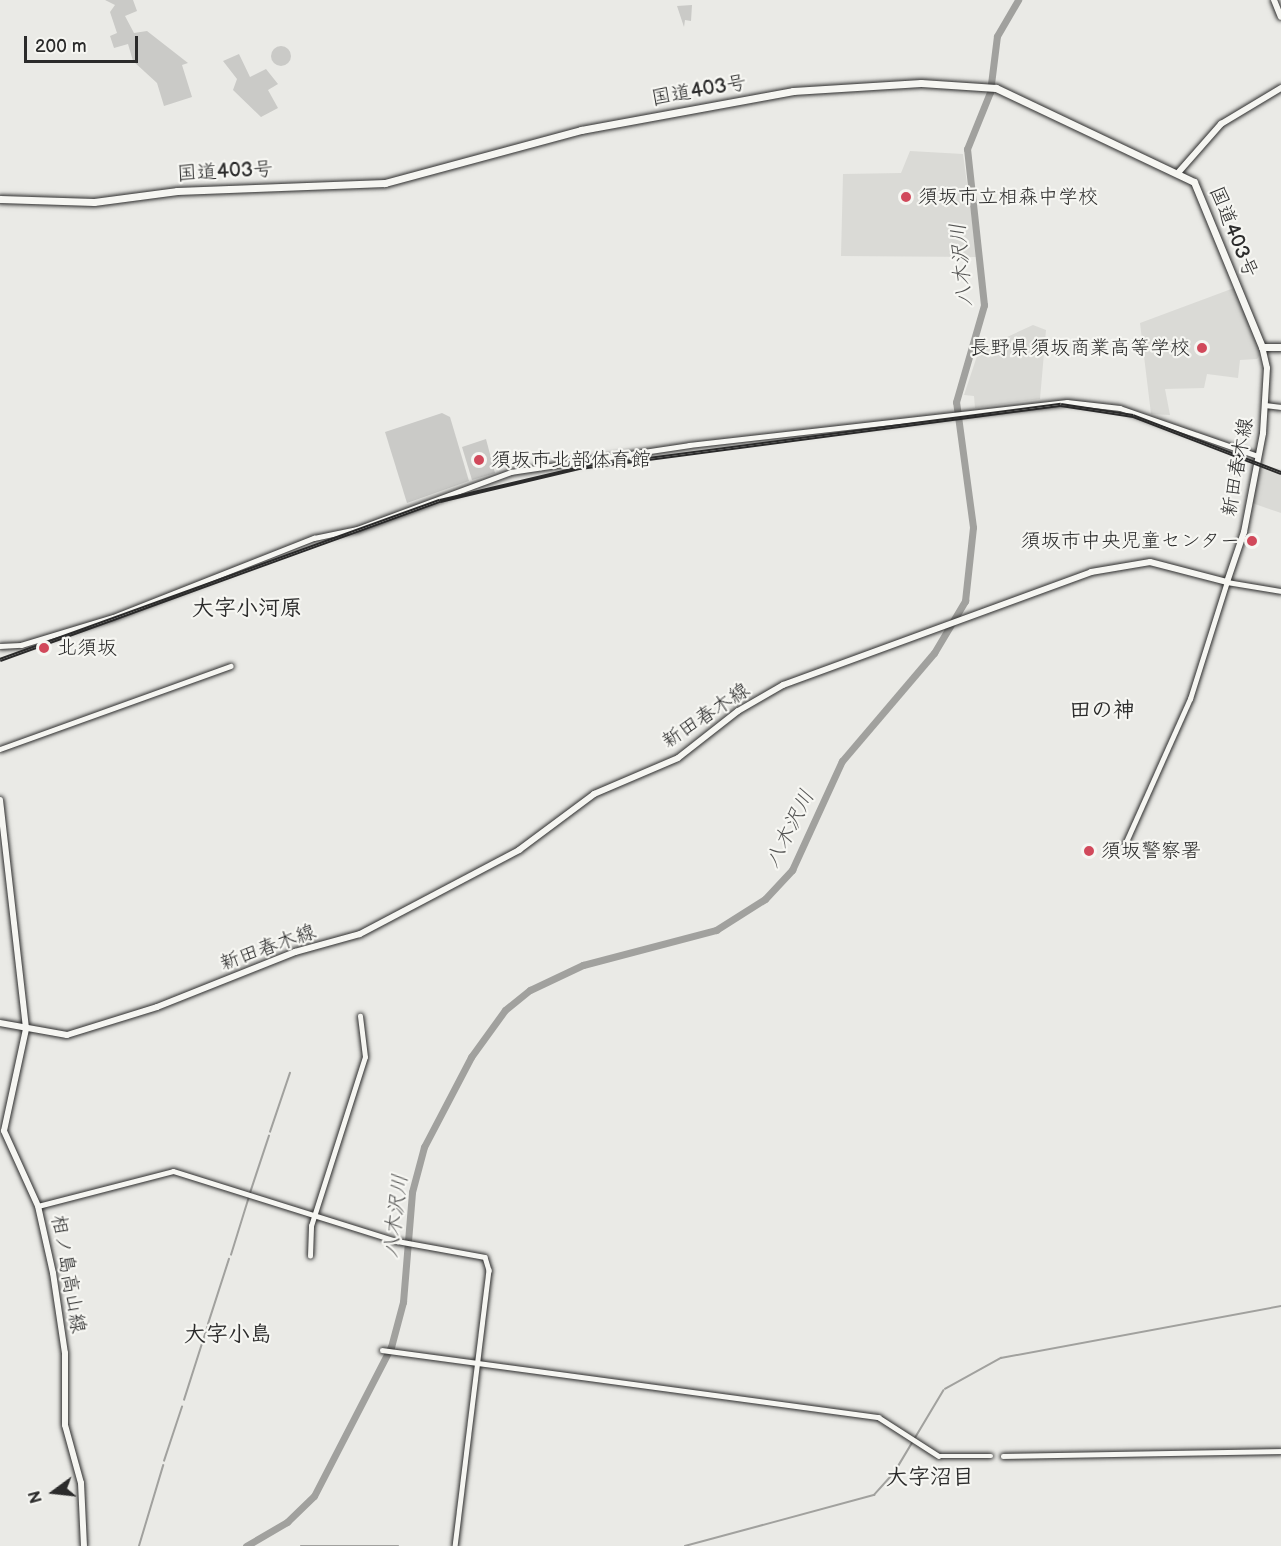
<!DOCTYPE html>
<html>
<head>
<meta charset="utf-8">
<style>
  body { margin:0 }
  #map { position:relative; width:1281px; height:1546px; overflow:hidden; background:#eaeae6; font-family:"Balsamiq Sans","Klee One",sans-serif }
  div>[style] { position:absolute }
  .built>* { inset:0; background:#dadad6 }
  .green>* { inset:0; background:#cacac7 }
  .round { border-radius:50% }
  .stream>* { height:1.5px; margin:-0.75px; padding:0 0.75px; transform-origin:0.75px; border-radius:0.75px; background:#a1a19e }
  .river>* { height:7px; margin:-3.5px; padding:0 3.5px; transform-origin:3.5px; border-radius:3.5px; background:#a1a19e }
  .roads { filter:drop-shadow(0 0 2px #2b2b2b) drop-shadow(0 0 2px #2b2b2b) }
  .minor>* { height:4.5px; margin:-2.25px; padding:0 2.25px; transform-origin:2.25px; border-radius:2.25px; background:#f6f6f2 }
  .major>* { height:6px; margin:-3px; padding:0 3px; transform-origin:3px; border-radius:3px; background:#f6f6f2 }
  .highway>* { height:7px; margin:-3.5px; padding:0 3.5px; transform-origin:3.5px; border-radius:3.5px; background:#f6f6f2 }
  .rail>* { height:4px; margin-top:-2px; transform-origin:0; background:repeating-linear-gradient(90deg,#f6f6f2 0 4.5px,#2b2b2b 0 9px); box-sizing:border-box; border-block:2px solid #2b2b2b }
  .dots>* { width:16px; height:16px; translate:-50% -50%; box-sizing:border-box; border:3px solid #f6f6f2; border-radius:50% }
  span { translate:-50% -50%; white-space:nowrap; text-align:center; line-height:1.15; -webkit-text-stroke:4.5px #f6f6f2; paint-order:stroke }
  .street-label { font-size:20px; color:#2b2b2b }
  .poi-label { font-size:20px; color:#2b2b2b }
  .left { translate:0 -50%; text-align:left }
  .right { translate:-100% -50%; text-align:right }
  .water-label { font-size:21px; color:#545453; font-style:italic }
  .quarter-label { font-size:22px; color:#2b2b2b; font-weight:700 }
  .north { position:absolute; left:24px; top:1462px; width:60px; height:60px; -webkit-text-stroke:4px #f6f6f2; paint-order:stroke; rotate:255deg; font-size:16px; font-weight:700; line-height:24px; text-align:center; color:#2b2b2b }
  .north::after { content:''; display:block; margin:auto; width:21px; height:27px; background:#2b2b2b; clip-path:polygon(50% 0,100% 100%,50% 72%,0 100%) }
  .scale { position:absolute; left:24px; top:36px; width:114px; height:27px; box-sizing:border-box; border:3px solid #2b2b2b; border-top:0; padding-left:8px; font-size:18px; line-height:21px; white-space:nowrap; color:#2b2b2b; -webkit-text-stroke:4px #f6f6f2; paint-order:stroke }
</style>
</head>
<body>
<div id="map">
  <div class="built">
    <div style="clip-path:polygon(910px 151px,963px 154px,977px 257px,841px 256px,843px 174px,901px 173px)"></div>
    <div style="clip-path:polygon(1234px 288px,1261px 353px,1257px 359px,1240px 360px,1238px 378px,1207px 374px,1204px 388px,1165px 389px,1170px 415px,1151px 414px,1140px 323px)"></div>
    <div style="clip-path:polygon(1033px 325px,1046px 330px,1040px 399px,975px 408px,974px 396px,964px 395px,979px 350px)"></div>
    <div style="clip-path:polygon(1259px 465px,1281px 469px,1281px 513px,1252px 503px)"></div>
  </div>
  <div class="green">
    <div style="clip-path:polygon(105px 0,133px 0,137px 11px,125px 16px,134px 33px,147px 31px,188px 63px,182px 65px,192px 97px,164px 106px,157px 83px,133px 61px,128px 44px,114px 48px,110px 36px,117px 33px,110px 12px,115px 5px)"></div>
    <div style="clip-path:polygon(692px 5px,691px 21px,685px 20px,684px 27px,677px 6px)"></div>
    <div class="round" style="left:271px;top:46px;width:20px;height:20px"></div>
    <div style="clip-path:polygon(239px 54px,250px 77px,266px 69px,278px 84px,268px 90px,278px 108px,261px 117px,233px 90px,237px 79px,223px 61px)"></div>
    <div style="clip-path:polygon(442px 413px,450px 417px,469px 481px,407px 503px,385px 432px)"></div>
    <div style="clip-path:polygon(486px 439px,495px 473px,472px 480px,462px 447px)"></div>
  </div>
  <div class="stream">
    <div style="left:270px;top:1132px;width:62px;rotate:-71.3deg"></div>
    <div style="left:250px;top:1193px;width:60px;rotate:-71.6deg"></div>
    <div style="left:231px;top:1255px;width:61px;rotate:-72.8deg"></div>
    <div style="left:208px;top:1324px;width:68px;rotate:-72.1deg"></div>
    <div style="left:945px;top:1389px;width:64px;rotate:-29deg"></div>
    <div style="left:1001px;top:1358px;width:285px;rotate:-10.5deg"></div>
    <div style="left:184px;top:1400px;width:76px;rotate:-72.3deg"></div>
    <div style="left:164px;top:1461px;width:57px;rotate:-71.6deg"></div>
    <div style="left:139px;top:1546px;width:84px;rotate:-73.3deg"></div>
    <div style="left:301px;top:1546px;width:97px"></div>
    <div style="left:685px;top:1546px;width:196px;rotate:-15.1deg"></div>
    <div style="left:874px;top:1495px;width:30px;rotate:-48deg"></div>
    <div style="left:894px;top:1473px;width:96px;rotate:-59.1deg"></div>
  </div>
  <div class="river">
    <div style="left:246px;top:1546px;width:48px;rotate:-30.3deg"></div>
    <div style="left:287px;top:1522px;width:37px;rotate:-44deg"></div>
    <div style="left:314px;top:1496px;width:168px;rotate:-62.7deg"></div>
    <div style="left:391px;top:1347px;width:47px;rotate:-75.1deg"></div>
    <div style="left:403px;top:1302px;width:110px;rotate:-85.3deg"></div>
    <div style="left:412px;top:1192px;width:47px;rotate:-75.1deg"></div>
    <div style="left:424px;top:1147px;width:102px;rotate:-62.4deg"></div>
    <div style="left:471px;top:1057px;width:58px;rotate:-54.1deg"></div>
    <div style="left:505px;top:1010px;width:32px;rotate:-39deg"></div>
    <div style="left:530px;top:990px;width:59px;rotate:-25.3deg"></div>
    <div style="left:583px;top:965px;width:138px;rotate:-14.7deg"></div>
    <div style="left:716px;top:930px;width:58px;rotate:-32.3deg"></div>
    <div style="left:765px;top:899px;width:40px;rotate:-47deg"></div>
    <div style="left:792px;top:870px;width:120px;rotate:-65.4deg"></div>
    <div style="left:842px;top:761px;width:142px;rotate:-49.6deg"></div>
    <div style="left:934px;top:653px;width:61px;rotate:-59.2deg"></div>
    <div style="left:965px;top:601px;width:74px;rotate:-83.8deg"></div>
    <div style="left:973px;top:527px;width:126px;rotate:-97.7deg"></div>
    <div style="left:956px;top:402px;width:101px;rotate:-73.9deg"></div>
    <div style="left:984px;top:305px;width:157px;rotate:-96.2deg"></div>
    <div style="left:967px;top:149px;width:61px;rotate:-68deg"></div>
    <div style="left:990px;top:92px;width:56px;rotate:-82.9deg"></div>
    <div style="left:997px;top:36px;width:42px;rotate:-59.7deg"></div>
  </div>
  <div class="roads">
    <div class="minor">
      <div style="left:1265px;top:405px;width:16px;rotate:7deg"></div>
      <div style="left:0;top:646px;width:21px;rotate:-3deg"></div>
      <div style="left:21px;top:645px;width:96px;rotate:-16.9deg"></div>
      <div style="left:113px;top:617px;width:216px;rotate:-21.5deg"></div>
      <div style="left:314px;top:538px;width:44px;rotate:-11.8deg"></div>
      <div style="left:357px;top:529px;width:164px;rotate:-20.3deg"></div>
      <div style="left:511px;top:472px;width:180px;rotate:-8.6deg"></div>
      <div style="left:689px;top:445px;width:380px;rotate:-6.5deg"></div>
      <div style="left:1067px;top:402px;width:53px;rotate:6.5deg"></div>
      <div style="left:1120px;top:408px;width:146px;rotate:19.2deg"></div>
      <div style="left:0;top:749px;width:245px;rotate:-19.8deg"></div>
      <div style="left:1125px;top:844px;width:159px;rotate:-65.9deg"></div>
      <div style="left:1190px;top:699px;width:123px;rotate:-72.5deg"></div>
      <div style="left:1227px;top:582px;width:55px;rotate:9.5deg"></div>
      <div style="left:38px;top:1206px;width:139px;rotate:-14.5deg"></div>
      <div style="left:173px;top:1171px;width:235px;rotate:17.4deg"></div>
      <div style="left:397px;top:1241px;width:89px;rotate:10.3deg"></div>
      <div style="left:485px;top:1257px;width:14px;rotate:73deg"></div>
      <div style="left:489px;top:1270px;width:278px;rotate:97deg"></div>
      <div style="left:310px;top:1256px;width:30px;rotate:-88deg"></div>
      <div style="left:311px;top:1226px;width:177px;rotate:-72.3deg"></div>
      <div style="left:365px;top:1057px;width:41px;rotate:-97deg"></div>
      <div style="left:382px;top:1350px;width:501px;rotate:7.69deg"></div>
      <div style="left:878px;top:1417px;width:72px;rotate:32.6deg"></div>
      <div style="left:939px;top:1456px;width:52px"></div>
      <div style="left:1003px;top:1456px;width:278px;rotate:-1deg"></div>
    </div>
    <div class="major">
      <div style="left:1274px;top:0;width:18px;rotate:68deg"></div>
      <div style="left:1177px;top:174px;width:67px;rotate:-48.7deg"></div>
      <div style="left:1221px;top:124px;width:70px;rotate:-31deg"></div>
      <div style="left:0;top:800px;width:230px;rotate:83.5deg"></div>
      <div style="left:26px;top:1029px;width:104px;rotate:102.2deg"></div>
      <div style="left:4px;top:1131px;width:82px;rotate:65.6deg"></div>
      <div style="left:38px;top:1206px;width:69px;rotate:77.4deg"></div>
      <div style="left:53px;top:1273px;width:81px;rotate:81.5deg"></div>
      <div style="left:65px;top:1353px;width:72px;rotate:90deg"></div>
      <div style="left:65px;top:1425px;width:60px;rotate:74.6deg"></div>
      <div style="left:81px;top:1483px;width:63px;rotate:87.3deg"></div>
      <div style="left:0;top:1023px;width:68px;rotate:10.2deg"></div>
      <div style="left:67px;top:1035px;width:94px;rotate:-17.3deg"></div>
      <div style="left:157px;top:1007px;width:149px;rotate:-21.7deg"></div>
      <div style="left:295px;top:952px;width:67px;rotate:-15.5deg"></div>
      <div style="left:360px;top:934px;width:180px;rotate:-27.8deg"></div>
      <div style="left:519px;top:850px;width:94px;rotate:-36.7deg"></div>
      <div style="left:594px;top:794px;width:91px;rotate:-23.2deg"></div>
      <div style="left:678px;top:758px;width:76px;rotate:-38.1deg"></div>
      <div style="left:738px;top:711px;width:52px;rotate:-30deg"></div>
      <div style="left:783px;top:685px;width:328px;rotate:-20.1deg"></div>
      <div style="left:1091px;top:572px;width:60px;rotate:-9.6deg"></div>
      <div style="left:1150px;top:562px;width:80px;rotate:14.6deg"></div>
      <div style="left:1227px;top:582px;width:53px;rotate:-71.2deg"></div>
      <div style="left:1244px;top:532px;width:101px;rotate:-79.1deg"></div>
      <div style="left:1263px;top:433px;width:65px;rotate:-86.5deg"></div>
      <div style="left:1267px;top:368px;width:22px;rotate:-103deg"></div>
    </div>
    <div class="highway">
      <div style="left:0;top:199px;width:94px;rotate:1.8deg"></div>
      <div style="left:94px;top:202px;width:84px;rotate:-7.5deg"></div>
      <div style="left:177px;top:191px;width:208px;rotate:-2.2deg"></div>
      <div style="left:385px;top:183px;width:203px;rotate:-15.1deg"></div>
      <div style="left:581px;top:130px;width:216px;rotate:-10.4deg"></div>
      <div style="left:793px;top:91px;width:128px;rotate:-3.6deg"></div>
      <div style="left:921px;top:83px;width:75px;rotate:3.8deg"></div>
      <div style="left:996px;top:88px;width:219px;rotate:25.4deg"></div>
      <div style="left:1194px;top:182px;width:178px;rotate:67.6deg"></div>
      <div style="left:1262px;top:347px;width:19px"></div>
    </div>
  </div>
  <div class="rail">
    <div style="left:0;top:660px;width:468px;rotate:-19.9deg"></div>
    <div style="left:440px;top:501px;width:144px;rotate:-13.3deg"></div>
    <div style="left:580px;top:468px;width:485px;rotate:-7.5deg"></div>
    <div style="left:1061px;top:405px;width:73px;rotate:8.7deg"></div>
    <div style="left:1133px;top:416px;width:159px;rotate:21.1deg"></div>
  </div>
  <div class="dots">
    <div style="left:906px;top:197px;background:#d1495b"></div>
    <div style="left:1202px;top:348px;background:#d1495b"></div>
    <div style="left:479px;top:460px;background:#d1495b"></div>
    <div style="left:1252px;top:541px;background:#d1495b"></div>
    <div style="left:44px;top:648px;background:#d1495b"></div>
    <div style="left:1089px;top:851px;background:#d1495b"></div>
  </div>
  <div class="street-label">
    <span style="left:699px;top:91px;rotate:-10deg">国道403号</span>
    <span style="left:225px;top:172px;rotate:-3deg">国道403号</span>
    <span style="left:1233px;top:232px;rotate:68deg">国道403号</span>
    <span style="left:1238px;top:467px;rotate:-80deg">新田春木線</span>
    <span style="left:706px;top:716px;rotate:-34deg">新田春木線</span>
    <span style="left:268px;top:948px;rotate:-20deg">新田春木線</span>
    <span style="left:68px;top:1274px;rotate:80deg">相ノ島高山線</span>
  </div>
  <div class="poi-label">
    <span class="left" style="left:918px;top:197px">須坂市立相森中学校</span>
    <span class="right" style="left:1190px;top:348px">長野県須坂商業高等学校</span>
    <span class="left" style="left:491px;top:460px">須坂市北部体育館</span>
    <span class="right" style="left:1240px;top:541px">須坂市中央児童センター</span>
    <span class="left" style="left:57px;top:648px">北須坂</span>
    <span class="left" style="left:1101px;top:851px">須坂警察署</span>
  </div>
  <div class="water-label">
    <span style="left:962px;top:265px;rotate:-95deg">八木沢川</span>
    <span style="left:790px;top:829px;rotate:-63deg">八木沢川</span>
    <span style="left:396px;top:1216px;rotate:-83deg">八木沢川</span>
  </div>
  <div class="quarter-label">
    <span style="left:247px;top:609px">大字小河原</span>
    <span style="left:1102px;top:711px">田の神</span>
    <span style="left:228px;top:1335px">大字小島</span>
    <span style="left:930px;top:1478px">大字沼目</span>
  </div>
  <div class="north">N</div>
  <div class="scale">200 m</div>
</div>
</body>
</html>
